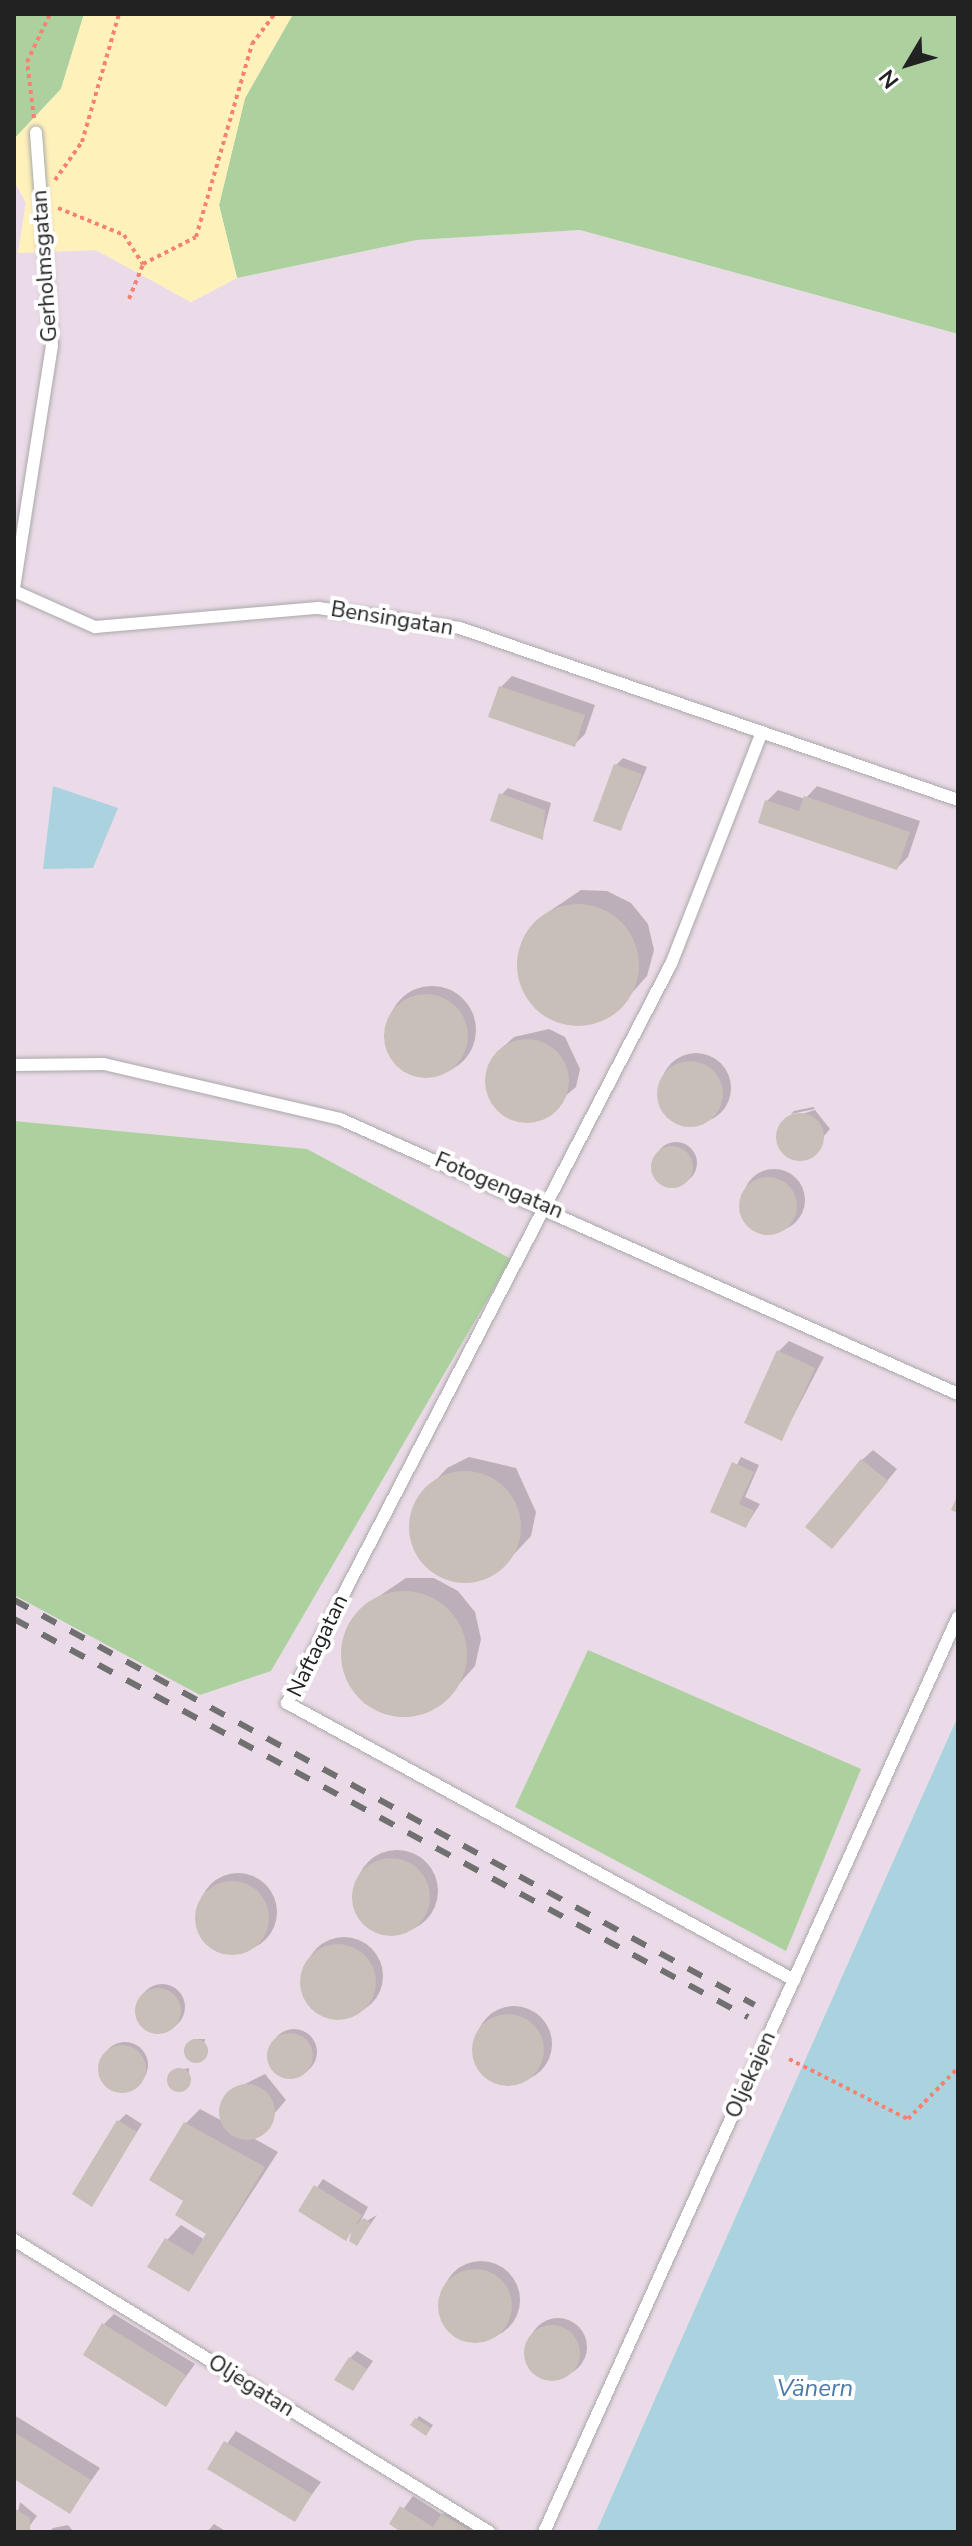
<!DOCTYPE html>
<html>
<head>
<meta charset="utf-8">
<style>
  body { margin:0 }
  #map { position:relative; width:972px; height:2546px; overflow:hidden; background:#f2efe9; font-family:"Nunito Sans",sans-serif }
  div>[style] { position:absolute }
  .industrial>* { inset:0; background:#ebdbe8 }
  .forest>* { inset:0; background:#add19e }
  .sand>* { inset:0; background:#fff1ba }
  .water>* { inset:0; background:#aad3df }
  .shadow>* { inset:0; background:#0003 }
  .round { border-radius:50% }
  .building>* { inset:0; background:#c7bfb8 }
  .path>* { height:4px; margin-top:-2px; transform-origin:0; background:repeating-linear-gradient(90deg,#fa8072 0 4px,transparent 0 8px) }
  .roads { filter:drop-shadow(0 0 2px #a9a9a9) drop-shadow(0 0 2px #a9a9a9) }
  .lane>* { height:12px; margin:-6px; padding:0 6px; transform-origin:6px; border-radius:6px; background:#fff }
  .rail>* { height:6px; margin-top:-3px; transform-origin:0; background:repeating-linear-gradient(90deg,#707070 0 16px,transparent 0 32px) }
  span { translate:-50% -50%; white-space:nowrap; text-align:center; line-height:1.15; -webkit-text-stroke:8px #fff; paint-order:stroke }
  .street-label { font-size:22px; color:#222 }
  .water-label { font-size:24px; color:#4a7aab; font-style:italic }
  .frame { position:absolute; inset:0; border:16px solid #222; pointer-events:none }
  .north { position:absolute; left:868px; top:24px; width:80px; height:80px; -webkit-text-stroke:6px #fff; paint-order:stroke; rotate:232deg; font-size:22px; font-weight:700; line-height:32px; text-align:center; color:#222 }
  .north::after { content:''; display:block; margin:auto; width:28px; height:36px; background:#222; clip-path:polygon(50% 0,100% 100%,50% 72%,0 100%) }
</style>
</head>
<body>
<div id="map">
  <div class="industrial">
    <div style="clip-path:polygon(14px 180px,26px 203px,18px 253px,96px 250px,191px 302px,237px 278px,417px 240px,580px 230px,958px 334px,958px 1716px,596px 2532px,14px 2532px)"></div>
  </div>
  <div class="forest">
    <div style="clip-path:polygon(14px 14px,84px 14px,61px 89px,14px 139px)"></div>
    <div style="clip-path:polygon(293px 14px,958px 14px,958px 334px,580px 230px,417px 240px,237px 278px,219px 205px,245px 98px)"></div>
    <div style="clip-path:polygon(14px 1121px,307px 1149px,511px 1259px,271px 1671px,200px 1695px,14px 1595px)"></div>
    <div style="clip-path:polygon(588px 1650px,861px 1769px,786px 1951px,515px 1807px)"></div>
  </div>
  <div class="sand">
    <div style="clip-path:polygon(84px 14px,293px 14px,245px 98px,219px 205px,237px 278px,191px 302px,96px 250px,18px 253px,26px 203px,14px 180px,14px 139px,61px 89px)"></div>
  </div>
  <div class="water">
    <div style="clip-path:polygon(53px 786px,118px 808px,93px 868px,43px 869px)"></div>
    <div style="clip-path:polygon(958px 1716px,958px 2532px,596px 2532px,884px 1882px)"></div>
  </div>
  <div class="shadow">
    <div style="clip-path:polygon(512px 676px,595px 705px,585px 734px,574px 745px,501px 687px)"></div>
    <div style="clip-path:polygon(623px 758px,647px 767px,621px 829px,616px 765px)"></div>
    <div style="clip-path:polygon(817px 786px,920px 821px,908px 857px,897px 868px,767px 801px,778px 790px,805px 799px)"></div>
    <div style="clip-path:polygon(508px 788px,551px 803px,542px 838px,501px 795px)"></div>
    <div style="clip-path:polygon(581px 890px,607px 891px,631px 903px,648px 924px,654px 950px,647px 976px,615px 1012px,591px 1024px,564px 1023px,540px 1011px,523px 990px,518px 964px,524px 938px,541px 917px)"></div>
    <div class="round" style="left:388px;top:986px;width:88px;height:88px"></div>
    <div style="clip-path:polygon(549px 1029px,565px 1037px,580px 1069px,576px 1087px,536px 1121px,501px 1112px,487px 1080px,502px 1048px,514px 1037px)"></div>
    <div class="round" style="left:661px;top:1053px;width:70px;height:70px"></div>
    <div style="clip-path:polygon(813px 1107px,815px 1109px,791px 1114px,794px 1111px)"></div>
    <div style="clip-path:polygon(815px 1110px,830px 1129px,804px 1159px,786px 1154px,777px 1137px,786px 1119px)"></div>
    <div class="round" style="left:655px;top:1142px;width:42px;height:42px"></div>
    <div class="round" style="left:743px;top:1169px;width:62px;height:62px"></div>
    <div style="clip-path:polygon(789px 1341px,824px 1357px,782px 1438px,778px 1352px)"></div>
    <div style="clip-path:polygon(873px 1450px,897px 1469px,832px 1547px,862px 1460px)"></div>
    <div style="clip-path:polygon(469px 1457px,516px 1468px,536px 1512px,531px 1536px,499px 1570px,453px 1580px,415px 1550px,416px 1502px,447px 1468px)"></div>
    <div style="clip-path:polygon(741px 1457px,759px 1465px,745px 1497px,760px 1504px,746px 1526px,713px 1511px)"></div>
    <div style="clip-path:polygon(406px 1578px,434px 1578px,458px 1591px,475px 1612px,481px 1639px,475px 1666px,442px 1703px,417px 1715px,389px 1715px,364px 1703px,347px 1681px,342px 1654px,348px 1627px,366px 1605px)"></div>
    <div class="round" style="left:356px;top:1850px;width:82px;height:82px"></div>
    <div class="round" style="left:199px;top:1873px;width:78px;height:78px"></div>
    <div class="round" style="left:305px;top:1937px;width:78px;height:78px"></div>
    <div class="round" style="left:139px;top:1984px;width:46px;height:46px"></div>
    <div class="round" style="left:476px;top:2006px;width:76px;height:76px"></div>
    <div class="round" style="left:271px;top:2029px;width:46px;height:46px"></div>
    <div style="clip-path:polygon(193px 2039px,205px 2039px,202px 2058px,187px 2054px)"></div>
    <div class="round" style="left:102px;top:2042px;width:46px;height:46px"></div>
    <div style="clip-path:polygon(189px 2068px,189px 2084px,174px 2087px,174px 2071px)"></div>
    <div style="clip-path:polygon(265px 2074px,286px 2100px,253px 2138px,278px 2152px,189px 2290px,167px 2240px,181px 2225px,205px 2240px,209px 2233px,186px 2200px,186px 2123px,200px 2109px,226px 2123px,221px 2112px,231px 2091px)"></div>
    <div style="clip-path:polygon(126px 2114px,142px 2124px,92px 2204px,119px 2121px)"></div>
    <div style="clip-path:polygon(323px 2179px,368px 2207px,358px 2226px,377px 2215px,357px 2243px,355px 2229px,345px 2238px,301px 2210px)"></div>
    <div class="round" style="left:442px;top:2261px;width:78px;height:78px"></div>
    <div style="clip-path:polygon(114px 2314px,195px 2364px,166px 2404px,104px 2324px)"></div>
    <div class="round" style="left:529px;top:2318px;width:58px;height:58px"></div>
    <div style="clip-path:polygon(357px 2351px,373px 2361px,353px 2389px,350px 2358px)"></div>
    <div style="clip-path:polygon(14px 2415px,100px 2468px,70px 2511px,14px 2477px)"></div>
    <div style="clip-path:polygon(419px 2416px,433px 2425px,429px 2431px,413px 2425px)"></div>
    <div style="clip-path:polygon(236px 2431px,321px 2482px,294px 2519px,210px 2468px)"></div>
    <div style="clip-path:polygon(413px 2496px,443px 2515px,454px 2504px,477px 2518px,469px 2532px,405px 2532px,392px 2524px)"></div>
    <div style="clip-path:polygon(20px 2502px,37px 2516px,25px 2532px,14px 2532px)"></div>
    <div style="clip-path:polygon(214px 2524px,227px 2532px,207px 2532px)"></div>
    <div style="clip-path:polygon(68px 2525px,74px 2532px,49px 2532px,53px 2528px)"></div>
  </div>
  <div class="building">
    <div style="clip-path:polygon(499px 686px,585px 715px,575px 747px,488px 717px)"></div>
    <div style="clip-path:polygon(614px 764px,642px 774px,621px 831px,593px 821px)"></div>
    <div style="clip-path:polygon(499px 793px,545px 810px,543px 840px,490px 821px)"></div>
    <div style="clip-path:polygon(804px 796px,910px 832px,897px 870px,758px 823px,765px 800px,799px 811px)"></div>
    <div class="round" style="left:517px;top:904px;width:122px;height:122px"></div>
    <div class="round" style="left:384px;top:994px;width:84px;height:84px"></div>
    <div class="round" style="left:485px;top:1039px;width:84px;height:84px"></div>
    <div class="round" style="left:657px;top:1061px;width:66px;height:66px"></div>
    <div class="round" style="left:776px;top:1113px;width:48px;height:48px"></div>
    <div class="round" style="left:651px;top:1146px;width:42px;height:42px"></div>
    <div class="round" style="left:739px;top:1177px;width:58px;height:58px"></div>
    <div style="clip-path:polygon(777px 1350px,815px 1368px,782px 1441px,744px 1423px)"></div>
    <div style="clip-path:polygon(861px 1459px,888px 1481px,832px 1549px,805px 1527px)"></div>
    <div style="clip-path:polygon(732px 1462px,754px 1472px,739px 1504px,754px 1511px,746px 1528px,710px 1512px)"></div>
    <div class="round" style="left:409px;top:1471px;width:112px;height:112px"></div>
    <div style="clip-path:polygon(958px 1494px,958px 1513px,951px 1510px)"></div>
    <div class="round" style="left:341px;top:1591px;width:126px;height:126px"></div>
    <div class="round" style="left:352px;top:1858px;width:78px;height:78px"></div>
    <div class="round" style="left:195px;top:1881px;width:74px;height:74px"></div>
    <div class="round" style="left:300px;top:1944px;width:76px;height:76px"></div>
    <div class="round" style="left:135px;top:1988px;width:46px;height:46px"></div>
    <div class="round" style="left:472px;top:2014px;width:72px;height:72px"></div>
    <div class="round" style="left:267px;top:2033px;width:46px;height:46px"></div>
    <div class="round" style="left:184px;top:2039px;width:24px;height:24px"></div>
    <div class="round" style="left:98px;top:2045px;width:48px;height:48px"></div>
    <div class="round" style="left:167px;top:2068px;width:24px;height:24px"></div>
    <div class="round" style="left:219px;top:2084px;width:56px;height:56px"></div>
    <div style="clip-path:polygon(117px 2120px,137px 2132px,92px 2207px,72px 2194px)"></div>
    <div style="clip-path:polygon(184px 2122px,265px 2167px,189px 2292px,147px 2267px,165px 2238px,193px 2255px,206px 2234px,175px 2215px,183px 2201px,149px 2180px)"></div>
    <div style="clip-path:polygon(314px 2185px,362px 2215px,355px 2226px,364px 2218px,371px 2223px,357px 2246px,349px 2241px,352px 2230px,346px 2241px,298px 2211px)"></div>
    <div class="round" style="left:438px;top:2269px;width:74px;height:74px"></div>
    <div style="clip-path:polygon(102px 2323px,186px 2375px,166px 2407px,83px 2355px)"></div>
    <div class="round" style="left:524px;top:2325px;width:56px;height:56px"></div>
    <div style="clip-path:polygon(349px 2357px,367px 2369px,353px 2391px,334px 2380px)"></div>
    <div style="clip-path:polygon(415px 2418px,431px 2428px,426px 2436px,410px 2425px)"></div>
    <div style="clip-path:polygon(14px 2432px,91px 2480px,70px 2514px,14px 2479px)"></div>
    <div style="clip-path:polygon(224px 2441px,312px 2494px,295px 2522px,207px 2469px)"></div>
    <div style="clip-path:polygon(400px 2506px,433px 2527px,442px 2513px,468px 2530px,401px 2532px,389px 2524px)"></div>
    <div style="clip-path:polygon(14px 2508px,30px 2518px,30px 2532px,14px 2532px)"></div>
  </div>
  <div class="path">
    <div style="left:34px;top:118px;width:56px;rotate:-97.1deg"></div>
    <div style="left:27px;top:62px;width:53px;rotate:-64.4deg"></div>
    <div style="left:55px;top:180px;width:47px;rotate:-54.6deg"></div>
    <div style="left:82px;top:142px;width:133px;rotate:-73.9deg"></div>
    <div style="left:58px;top:208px;width:71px;rotate:22.2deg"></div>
    <div style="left:124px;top:235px;width:35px;rotate:57deg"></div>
    <div style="left:129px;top:299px;width:38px;rotate:-68deg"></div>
    <div style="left:143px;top:264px;width:59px;rotate:-27deg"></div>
    <div style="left:196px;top:237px;width:201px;rotate:-73.8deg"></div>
    <div style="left:252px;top:44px;width:38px;rotate:-53deg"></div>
    <div style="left:789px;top:2059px;width:133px;rotate:26.8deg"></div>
    <div style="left:908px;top:2119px;width:71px;rotate:-45.6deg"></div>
  </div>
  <div class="roads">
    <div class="lane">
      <div style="left:14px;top:588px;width:245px;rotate:-81.1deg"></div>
      <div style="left:52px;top:346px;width:214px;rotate:-94.3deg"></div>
      <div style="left:14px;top:591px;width:89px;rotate:24deg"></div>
      <div style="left:95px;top:627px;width:224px;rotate:-4.9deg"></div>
      <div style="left:318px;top:608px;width:143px;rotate:8deg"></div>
      <div style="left:460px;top:628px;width:527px;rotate:19.05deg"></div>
      <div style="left:762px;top:732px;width:249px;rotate:111.4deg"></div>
      <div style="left:671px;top:964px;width:833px;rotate:117.46deg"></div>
      <div style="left:287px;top:1703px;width:578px;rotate:28.65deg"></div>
      <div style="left:14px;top:1065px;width:90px;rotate:-0.6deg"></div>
      <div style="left:104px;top:1064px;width:242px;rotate:13.1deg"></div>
      <div style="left:340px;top:1119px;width:676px;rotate:23.99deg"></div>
      <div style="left:14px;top:2240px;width:558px;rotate:31.58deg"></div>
      <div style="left:544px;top:2532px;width:1004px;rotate:-65.66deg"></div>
    </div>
  </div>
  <div class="rail">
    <div style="left:14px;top:1600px;width:844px;rotate:28.66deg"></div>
    <div style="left:14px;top:1619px;width:835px;rotate:28.47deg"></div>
  </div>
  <div class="street-label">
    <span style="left:45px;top:266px;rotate:-94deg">Gerholmsgatan</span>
    <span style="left:392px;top:619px;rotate:9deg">Bensingatan</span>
    <span style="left:499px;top:1186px;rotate:23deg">Fotogengatan</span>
    <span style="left:318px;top:1646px;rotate:-64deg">Naftagatan</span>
    <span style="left:751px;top:2075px;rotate:-66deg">Oljekajen</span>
    <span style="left:251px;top:2386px;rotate:32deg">Oljegatan</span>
  </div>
  <div class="water-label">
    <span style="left:815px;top:2389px">Vänern</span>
  </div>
  <div class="frame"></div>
  <div class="north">N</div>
</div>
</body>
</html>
